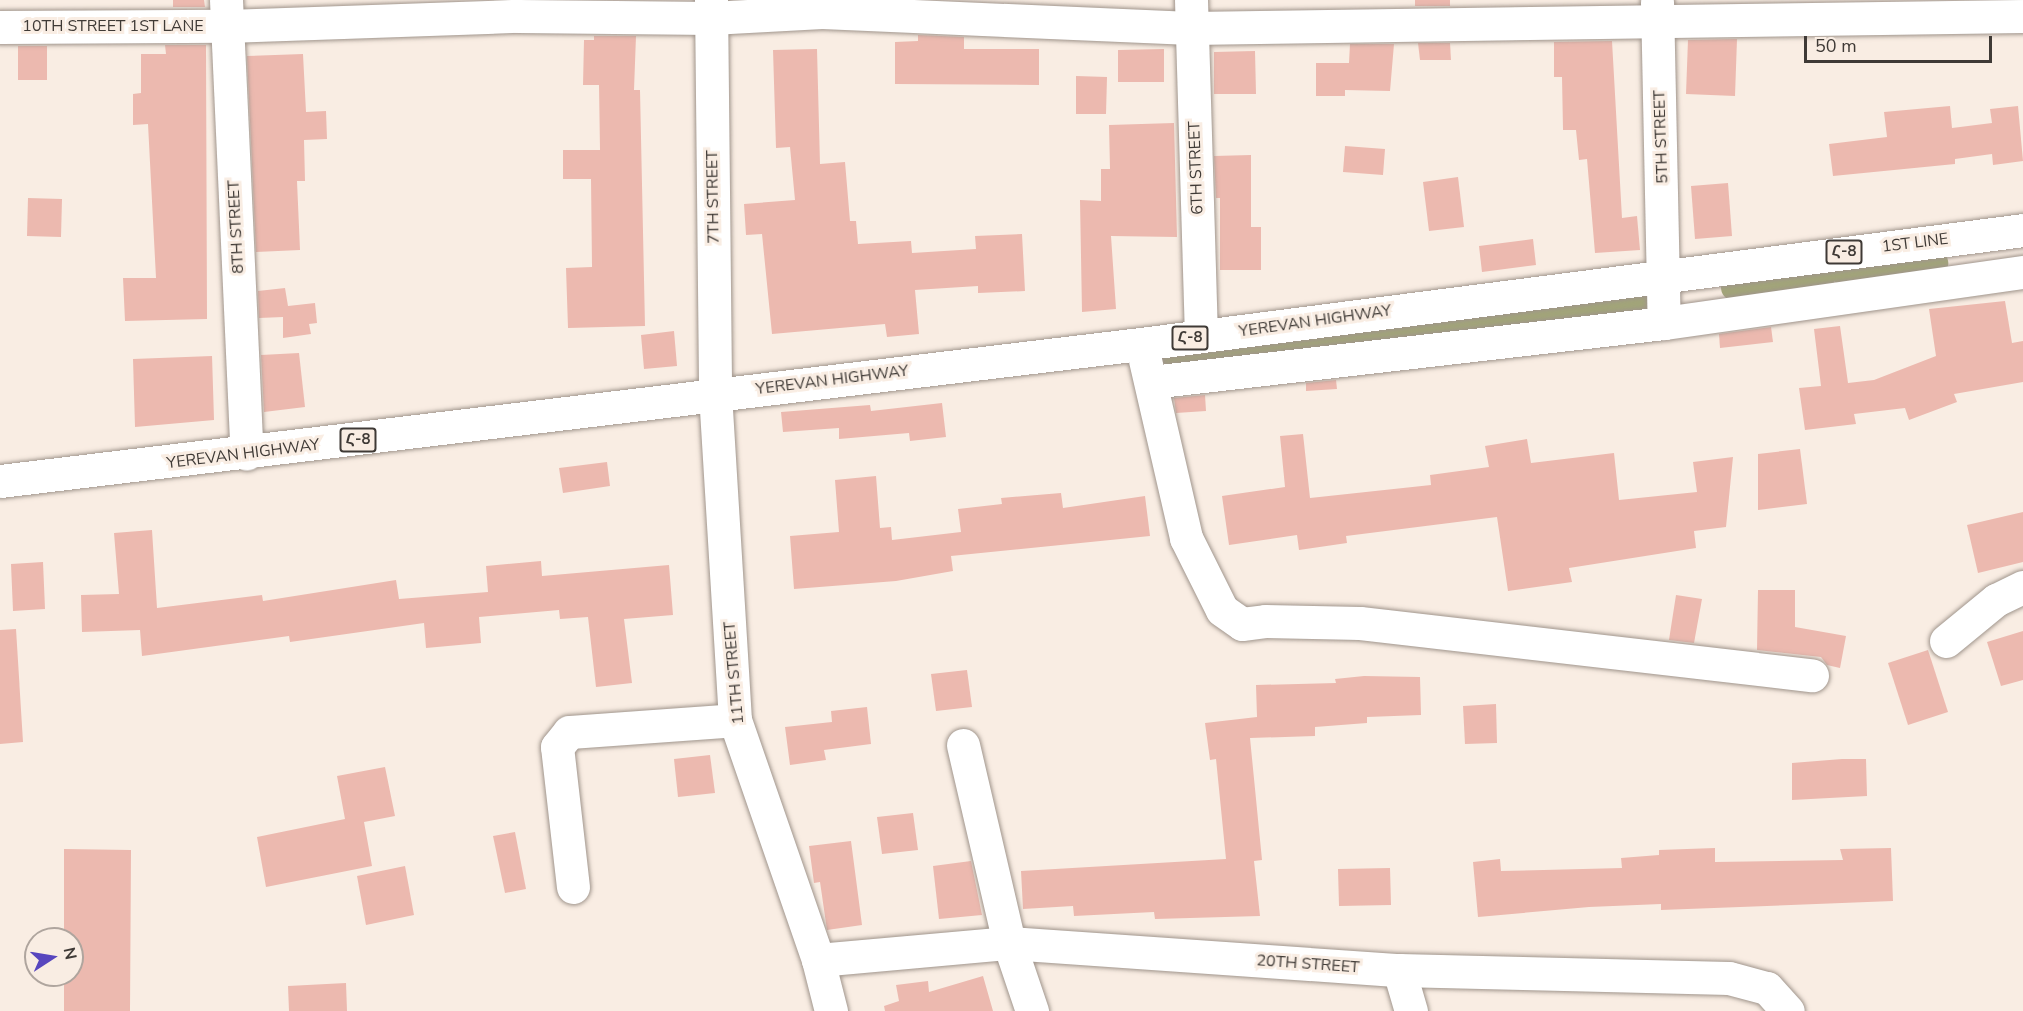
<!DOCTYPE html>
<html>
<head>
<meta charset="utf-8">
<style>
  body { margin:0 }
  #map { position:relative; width:2023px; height:1011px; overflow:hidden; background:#f9ede3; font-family:"Nunito Sans","Noto Sans Armenian",sans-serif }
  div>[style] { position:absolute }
  .canal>* { height:27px; margin:-13.5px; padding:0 13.5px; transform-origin:13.5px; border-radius:13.5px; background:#a2a579 }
  .building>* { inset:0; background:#ecb9af }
  .roads { filter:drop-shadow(0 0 2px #a0958c) drop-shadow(0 0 2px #a0958c) }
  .minor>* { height:33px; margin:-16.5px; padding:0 16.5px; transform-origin:16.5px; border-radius:16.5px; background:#fff }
  .major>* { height:33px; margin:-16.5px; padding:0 16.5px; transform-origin:16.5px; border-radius:16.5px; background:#fff }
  span { translate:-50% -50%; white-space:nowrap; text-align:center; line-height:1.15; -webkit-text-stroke:6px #f9ede3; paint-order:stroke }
  .shield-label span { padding:2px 4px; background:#f9ede3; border:2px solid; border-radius:4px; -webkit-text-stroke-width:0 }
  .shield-label { font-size:15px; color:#3f3a36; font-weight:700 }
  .street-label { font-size:16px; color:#3f3a36 }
  .north { position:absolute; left:24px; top:927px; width:60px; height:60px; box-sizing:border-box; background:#f9ede3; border:2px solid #afa59e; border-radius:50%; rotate:78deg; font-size:16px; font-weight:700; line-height:24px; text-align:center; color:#3f3a36 }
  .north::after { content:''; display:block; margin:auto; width:21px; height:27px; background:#5846be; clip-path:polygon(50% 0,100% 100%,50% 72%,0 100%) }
  .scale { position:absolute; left:1804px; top:36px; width:188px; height:27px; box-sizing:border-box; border:3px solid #3f3a36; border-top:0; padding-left:8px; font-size:18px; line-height:21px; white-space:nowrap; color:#3f3a36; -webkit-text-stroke:4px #f9ede3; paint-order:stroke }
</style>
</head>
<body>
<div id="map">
  <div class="canal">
    <div style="left:1846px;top:274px;width:89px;rotate:-7.1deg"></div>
    <div style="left:1734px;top:287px;width:88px;rotate:-6.6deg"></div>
    <div style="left:1159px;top:364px;width:482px;rotate:-7.6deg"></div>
  </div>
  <div class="building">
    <div style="clip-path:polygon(173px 0,204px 0,205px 7px,173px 7px)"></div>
    <div style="clip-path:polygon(1415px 0,1450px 0,1450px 6px,1415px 6px)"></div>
    <div style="clip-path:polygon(918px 35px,964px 37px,964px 49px,1039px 49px,1039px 85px,895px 84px,895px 42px,918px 41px)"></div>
    <div style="clip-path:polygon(594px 36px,636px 36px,634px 90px,640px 90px,645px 326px,568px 328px,566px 268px,592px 267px,591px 179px,563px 179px,563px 150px,600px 150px,599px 85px,583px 85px,584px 40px,594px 40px)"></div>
    <div style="clip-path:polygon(1737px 39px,1735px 96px,1686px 94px,1688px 40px)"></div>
    <div style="clip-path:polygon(1612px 41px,1622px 218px,1637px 216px,1640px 250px,1595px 253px,1587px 159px,1579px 160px,1576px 130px,1563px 130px,1562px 77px,1554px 77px,1554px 42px)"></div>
    <div style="clip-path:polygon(1418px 43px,1450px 43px,1451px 60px,1420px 60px)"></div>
    <div style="clip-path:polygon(1350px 44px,1394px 44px,1390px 91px,1345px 90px,1345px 96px,1316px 96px,1316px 63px,1349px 63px)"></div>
    <div style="clip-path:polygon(165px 45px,206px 45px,207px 319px,125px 321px,123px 278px,156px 278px,148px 124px,133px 125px,133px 94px,141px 93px,141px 54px,166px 54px)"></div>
    <div style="clip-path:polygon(18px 46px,47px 46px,47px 80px,18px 80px)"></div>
    <div style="clip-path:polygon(817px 49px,820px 164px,845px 162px,850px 221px,856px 221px,858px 244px,911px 241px,912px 253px,976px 249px,975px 236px,1022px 234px,1025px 291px,978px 293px,978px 286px,915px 290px,919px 334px,887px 337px,885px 324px,772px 334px,762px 234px,746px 235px,744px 204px,795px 200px,790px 147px,776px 148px,773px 50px)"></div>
    <div style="clip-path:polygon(1164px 49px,1164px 82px,1118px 82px,1118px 50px)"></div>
    <div style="clip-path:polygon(1255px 51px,1256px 94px,1214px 94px,1214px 52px)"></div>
    <div style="clip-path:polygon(303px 54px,306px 112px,326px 111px,327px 139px,304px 140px,305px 181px,297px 181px,300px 250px,256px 252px,247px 56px)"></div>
    <div style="clip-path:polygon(1076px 76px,1107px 77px,1106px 114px,1076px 114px)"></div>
    <div style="clip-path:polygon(1950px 106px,1952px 128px,1992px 123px,1990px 109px,2018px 106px,2023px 161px,1993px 165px,1992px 154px,1955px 159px,1955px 164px,1833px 176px,1829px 144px,1887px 137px,1884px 112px)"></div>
    <div style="clip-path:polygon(1174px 123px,1177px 237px,1111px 236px,1116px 309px,1082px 312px,1080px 200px,1101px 201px,1101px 169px,1110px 169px,1109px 125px)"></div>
    <div style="clip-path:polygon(1345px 146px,1385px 149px,1383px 175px,1343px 172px)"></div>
    <div style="clip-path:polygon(1251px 155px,1251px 227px,1261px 227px,1261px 270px,1220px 270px,1220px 198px,1216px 198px,1214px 156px)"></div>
    <div style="clip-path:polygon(1458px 177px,1464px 227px,1429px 231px,1423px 182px)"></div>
    <div style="clip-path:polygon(1728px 183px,1732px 236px,1695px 239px,1691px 186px)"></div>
    <div style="clip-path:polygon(28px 198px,62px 199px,61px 237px,27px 236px)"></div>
    <div style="clip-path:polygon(1533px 239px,1536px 265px,1482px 272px,1479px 246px)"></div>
    <div style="clip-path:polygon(285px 288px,288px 306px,315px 303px,317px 323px,309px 324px,311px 334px,283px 338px,283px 317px,259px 318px,258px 291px)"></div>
    <div style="clip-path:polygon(2005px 301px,2012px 343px,2023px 341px,2023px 382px,1954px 394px,1957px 402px,1909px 420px,1905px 408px,1854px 414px,1856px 424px,1805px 430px,1799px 388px,1821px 386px,1814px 329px,1840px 326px,1848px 383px,1874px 380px,1936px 356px,1929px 309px)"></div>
    <div style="clip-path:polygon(1771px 327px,1773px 342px,1720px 348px,1719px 334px)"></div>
    <div style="clip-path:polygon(674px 331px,677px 366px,644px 369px,641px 335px)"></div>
    <div style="clip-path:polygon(299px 353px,305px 407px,264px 412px,261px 355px)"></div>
    <div style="clip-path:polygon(212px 356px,214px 420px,135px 427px,133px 359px)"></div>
    <div style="clip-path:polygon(1336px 380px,1337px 389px,1306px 391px,1306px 383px)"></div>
    <div style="clip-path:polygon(1205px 395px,1206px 411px,1176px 413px,1174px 398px)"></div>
    <div style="clip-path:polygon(942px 403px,946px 437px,910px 441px,909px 433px,839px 439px,839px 428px,783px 432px,781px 412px,870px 405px,871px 411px)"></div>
    <div style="clip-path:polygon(1303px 434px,1310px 498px,1431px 485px,1430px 475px,1489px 467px,1485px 446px,1527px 439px,1531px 463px,1614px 453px,1619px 500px,1697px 492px,1693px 462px,1733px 457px,1726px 527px,1694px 531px,1696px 548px,1569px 568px,1572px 582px,1508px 591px,1497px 517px,1346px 536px,1347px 543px,1299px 550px,1297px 535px,1229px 545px,1222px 496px,1285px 487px,1280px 436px)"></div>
    <div style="clip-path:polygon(1800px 449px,1807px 504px,1758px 510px,1758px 454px)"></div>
    <div style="clip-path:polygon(607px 462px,610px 486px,563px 493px,559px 468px)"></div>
    <div style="clip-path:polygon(876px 476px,880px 528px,891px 527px,892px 540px,961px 532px,958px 509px,1002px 504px,1001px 498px,1061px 493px,1063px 508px,1145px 496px,1150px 536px,951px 556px,953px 571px,896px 581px,794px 589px,790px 536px,839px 532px,835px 480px)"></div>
    <div style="clip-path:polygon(2023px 512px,2023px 562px,1978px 573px,1967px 525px)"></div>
    <div style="clip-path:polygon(152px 530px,157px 608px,262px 595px,263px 601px,396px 580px,399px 599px,488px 592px,486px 566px,541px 561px,542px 576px,669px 565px,673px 615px,624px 619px,632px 683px,596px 687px,588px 617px,560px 619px,559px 610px,479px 617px,481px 643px,426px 648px,424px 623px,290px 642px,289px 636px,142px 656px,140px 630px,82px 632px,81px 595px,119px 594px,114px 533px)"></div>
    <div style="clip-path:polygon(43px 562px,45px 609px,13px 611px,11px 564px)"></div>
    <div style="clip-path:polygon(1758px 590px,1795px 590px,1795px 627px,1846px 636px,1840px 668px,1827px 665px,1821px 657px,1757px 650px)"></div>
    <div style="clip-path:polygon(1676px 595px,1702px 599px,1694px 643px,1669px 640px)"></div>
    <div style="clip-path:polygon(16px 629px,23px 742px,0 744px,0 630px)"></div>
    <div style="clip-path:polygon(2023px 631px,2023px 680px,2001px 686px,1987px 642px)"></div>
    <div style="clip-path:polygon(1928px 650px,1948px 712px,1908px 725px,1888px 663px)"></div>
    <div style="clip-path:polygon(967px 670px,972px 707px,936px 711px,931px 674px)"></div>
    <div style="clip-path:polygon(1364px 676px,1420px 677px,1421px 715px,1367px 717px,1367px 723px,1315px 727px,1315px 736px,1250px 738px,1262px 860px,1254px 861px,1260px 916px,1155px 919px,1154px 912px,1074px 916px,1073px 906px,1023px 909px,1021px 871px,1226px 859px,1216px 759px,1210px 760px,1205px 723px,1257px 717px,1256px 685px,1336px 683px,1335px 679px)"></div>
    <div style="clip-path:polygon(1496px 704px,1497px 743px,1465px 744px,1463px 706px)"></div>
    <div style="clip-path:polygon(867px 707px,871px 744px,824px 750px,826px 760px,790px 765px,785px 727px,832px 722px,831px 711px)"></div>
    <div style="clip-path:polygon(710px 755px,715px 793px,678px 797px,674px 759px)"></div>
    <div style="clip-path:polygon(1842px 759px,1866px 759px,1867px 796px,1792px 800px,1792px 763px)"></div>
    <div style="clip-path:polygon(385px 767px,395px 816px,364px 822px,372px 866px,266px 887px,257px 837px,345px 819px,337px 776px)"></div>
    <div style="clip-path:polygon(913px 813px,918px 850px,882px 854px,877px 817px)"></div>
    <div style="clip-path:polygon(515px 832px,526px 889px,505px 893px,493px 836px)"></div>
    <div style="clip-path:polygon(851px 841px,862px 925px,827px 930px,820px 882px,814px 883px,809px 846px)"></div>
    <div style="clip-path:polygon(1715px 848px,1715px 862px,1843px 860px,1840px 849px,1891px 848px,1893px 901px,1661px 910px,1661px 904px,1589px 907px,1478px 917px,1473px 862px,1500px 859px,1501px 871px,1622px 868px,1621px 858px,1659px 855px,1659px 850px)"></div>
    <div style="clip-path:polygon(64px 849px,131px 850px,130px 1011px,64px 1011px,64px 975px,72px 975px,72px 939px,64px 939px)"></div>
    <div style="clip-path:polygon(971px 861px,982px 915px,939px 919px,933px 866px)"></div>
    <div style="clip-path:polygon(405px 866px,414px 915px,366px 925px,357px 876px)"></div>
    <div style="clip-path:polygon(1390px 868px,1391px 905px,1339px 906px,1338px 869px)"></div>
    <div style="clip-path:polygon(983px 976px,993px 1011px,885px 1011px,884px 1006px,899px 1001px,896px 985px,928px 981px,929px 992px)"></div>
    <div style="clip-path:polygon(346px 983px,347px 1011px,289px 1011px,288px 986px)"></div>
  </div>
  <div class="roads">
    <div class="minor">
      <div style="left:226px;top:0;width:454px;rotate:87.4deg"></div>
      <div style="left:711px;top:0;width:393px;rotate:89.4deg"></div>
      <div style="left:715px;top:393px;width:328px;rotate:86.5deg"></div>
      <div style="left:735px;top:720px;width:254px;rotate:70.9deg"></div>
      <div style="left:818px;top:960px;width:53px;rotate:75.7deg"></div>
      <div style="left:1191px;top:0;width:336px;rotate:88.3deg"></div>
      <div style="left:1657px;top:2px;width:321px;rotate:88.8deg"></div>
      <div style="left:0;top:27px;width:227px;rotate:-0.3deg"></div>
      <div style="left:227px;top:26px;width:291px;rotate:-2deg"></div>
      <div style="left:518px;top:16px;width:193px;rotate:0.6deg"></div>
      <div style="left:711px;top:18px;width:111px;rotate:-3.1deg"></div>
      <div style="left:822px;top:12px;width:369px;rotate:2.5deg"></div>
      <div style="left:1191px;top:28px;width:832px;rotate:-0.83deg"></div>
      <div style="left:1145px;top:360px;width:183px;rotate:77deg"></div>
      <div style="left:1186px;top:538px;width:80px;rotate:63.4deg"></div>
      <div style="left:1222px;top:610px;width:24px;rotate:35deg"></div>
      <div style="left:1242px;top:624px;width:23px;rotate:-7deg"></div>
      <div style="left:1265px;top:621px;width:95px;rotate:1.2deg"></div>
      <div style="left:1360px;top:623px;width:455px;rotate:6.6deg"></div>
      <div style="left:1151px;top:382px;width:516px;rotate:-6.56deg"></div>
      <div style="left:1664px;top:323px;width:363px;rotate:-8.1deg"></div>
      <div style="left:1946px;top:641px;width:65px;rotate:-39.4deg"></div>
      <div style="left:1996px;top:600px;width:30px;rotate:-26deg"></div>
      <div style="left:963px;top:745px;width:203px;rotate:76.9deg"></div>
      <div style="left:1009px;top:943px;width:72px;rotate:71.3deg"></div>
      <div style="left:573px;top:887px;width:141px;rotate:-96.5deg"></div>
      <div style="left:557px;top:747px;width:19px;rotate:-51deg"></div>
      <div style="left:569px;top:732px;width:166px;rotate:-4.1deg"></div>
      <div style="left:818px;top:960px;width:192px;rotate:-5.1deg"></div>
      <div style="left:1009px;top:943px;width:391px;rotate:4deg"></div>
      <div style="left:1399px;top:970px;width:330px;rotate:1.4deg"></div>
      <div style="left:1729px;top:978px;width:39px;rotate:15deg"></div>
      <div style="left:1767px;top:988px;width:31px;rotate:48deg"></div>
      <div style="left:1399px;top:970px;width:43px;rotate:73.7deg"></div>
    </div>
    <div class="major">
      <div style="left:0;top:481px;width:1149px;rotate:-6.85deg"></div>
      <div style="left:1141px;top:344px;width:889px;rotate:-7.36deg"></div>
    </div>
  </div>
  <div class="shield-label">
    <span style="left:1844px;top:252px">Հ-8</span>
    <span style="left:1190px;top:338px">Հ-8</span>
    <span style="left:358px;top:440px">Հ-8</span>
  </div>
  <div class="street-label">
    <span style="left:113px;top:26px">10TH STREET 1ST LANE</span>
    <span style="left:1661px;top:137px;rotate:-92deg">5TH STREET</span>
    <span style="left:1196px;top:168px;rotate:-92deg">6TH STREET</span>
    <span style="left:713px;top:197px;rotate:-91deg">7TH STREET</span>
    <span style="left:236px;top:227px;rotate:-93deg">8TH STREET</span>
    <span style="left:1915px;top:243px;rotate:-7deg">1ST LINE</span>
    <span style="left:1315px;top:321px;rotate:-8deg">YEREVAN HIGHWAY</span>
    <span style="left:832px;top:380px;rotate:-7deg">YEREVAN HIGHWAY</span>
    <span style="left:243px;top:454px;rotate:-7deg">YEREVAN HIGHWAY</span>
    <span style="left:734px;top:673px;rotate:-95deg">11TH STREET</span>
    <span style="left:1308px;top:964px;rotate:4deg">20TH STREET</span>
  </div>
  <div class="north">N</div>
  <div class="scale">50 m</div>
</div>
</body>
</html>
